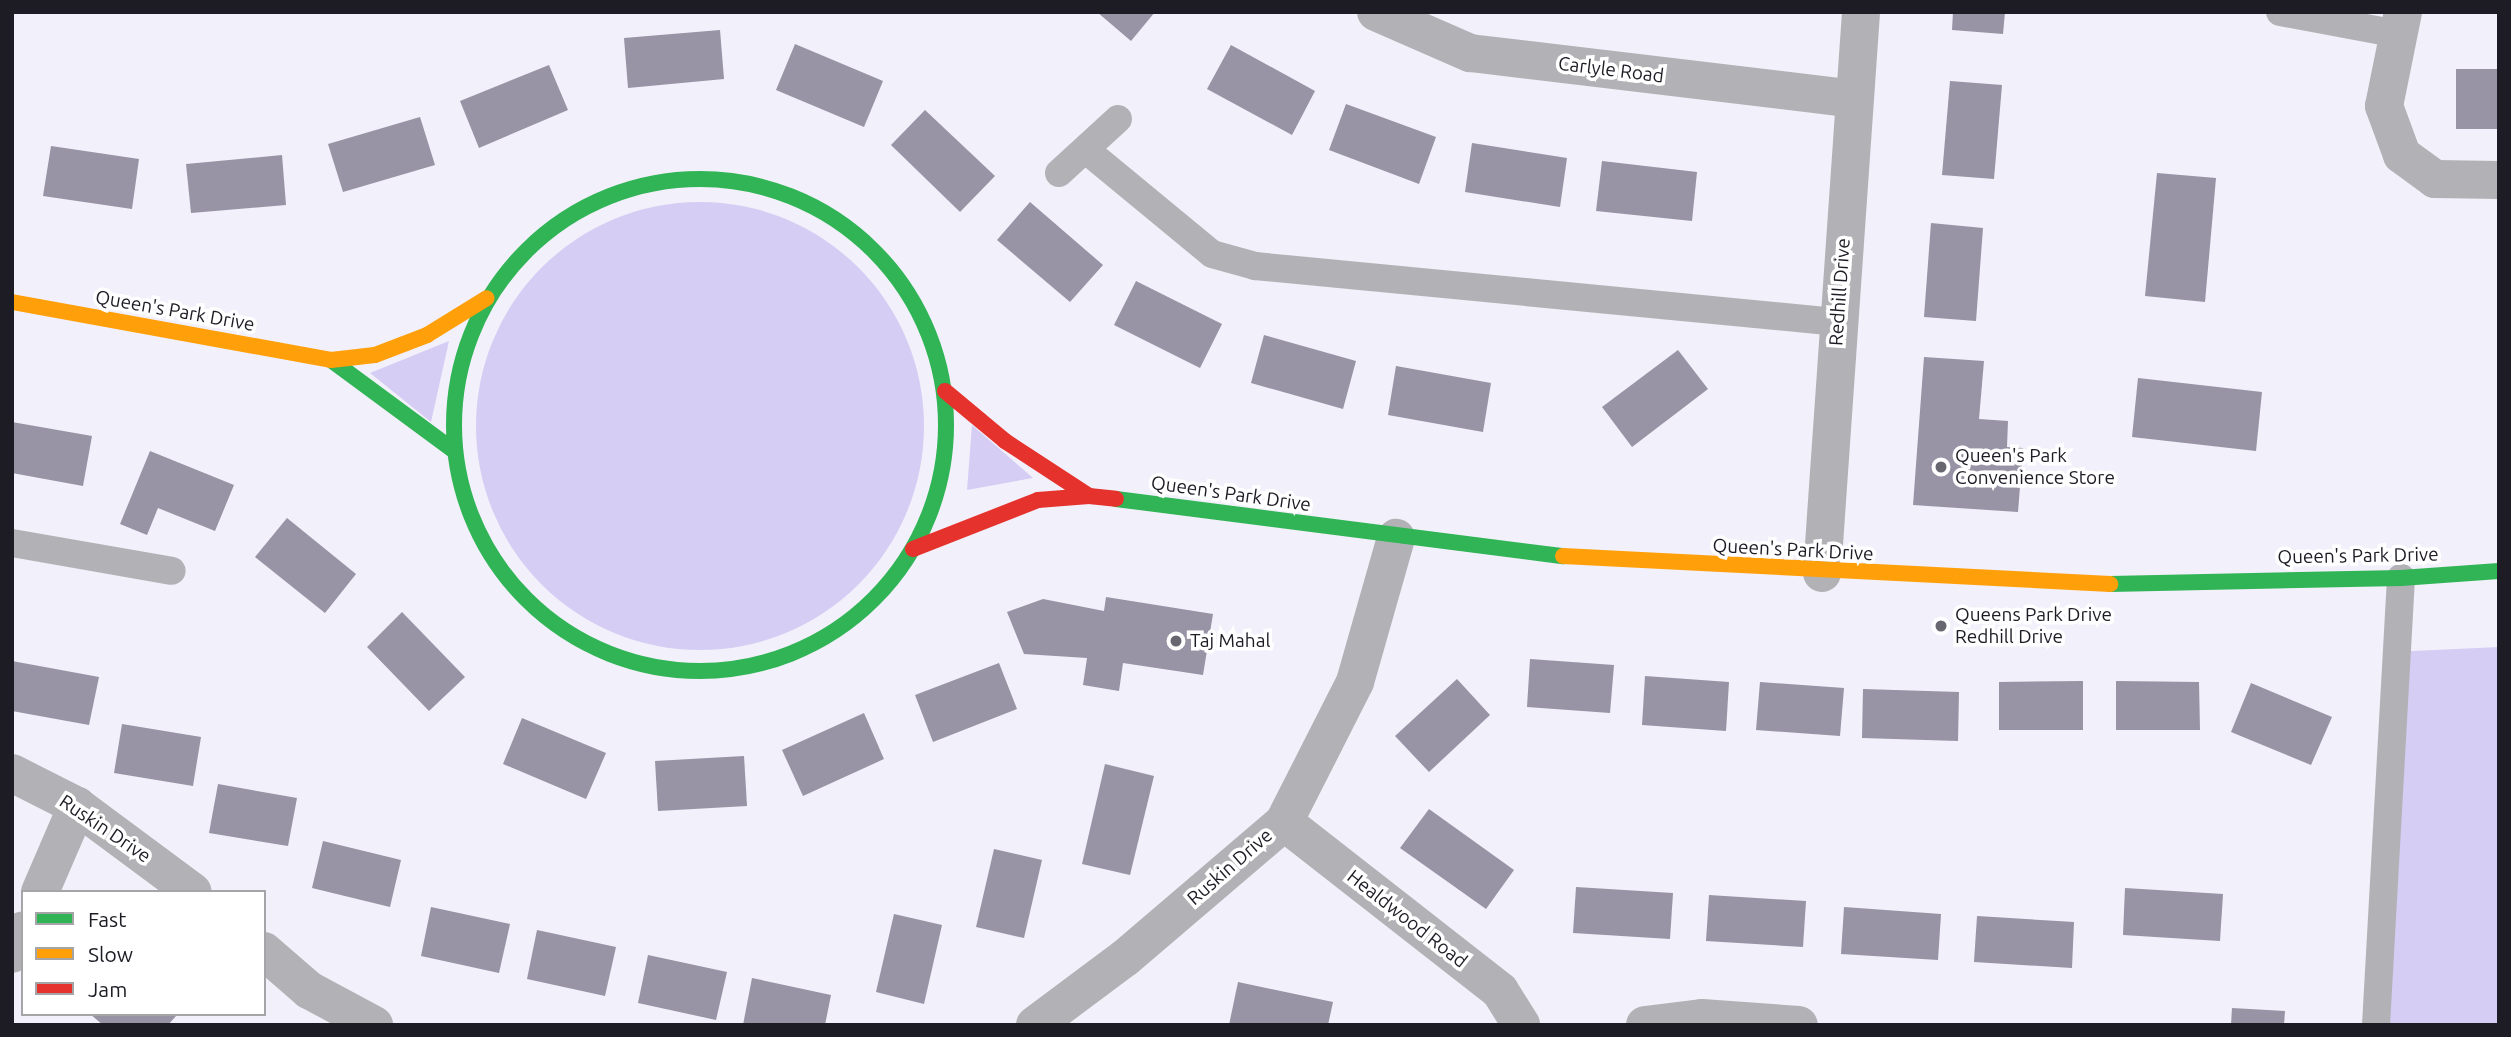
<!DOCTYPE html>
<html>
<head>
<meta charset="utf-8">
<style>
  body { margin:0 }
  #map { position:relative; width:2511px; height:1037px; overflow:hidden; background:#f2f0fa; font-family:Ubuntu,sans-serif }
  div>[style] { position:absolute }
  .green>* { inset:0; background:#d5cdf4 }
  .round { border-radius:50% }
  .building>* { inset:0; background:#9893a5 }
  .lane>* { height:28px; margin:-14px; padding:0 14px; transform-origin:14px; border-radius:14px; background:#b2b2b6 }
  .street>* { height:38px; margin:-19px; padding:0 19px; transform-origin:19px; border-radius:19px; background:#b2b2b6 }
  .fast>* { height:16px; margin:-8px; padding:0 8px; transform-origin:8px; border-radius:8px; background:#30b455 }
  .fast>.ring { margin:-8px; padding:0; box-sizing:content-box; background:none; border:16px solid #30b455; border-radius:50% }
  .slow>* { height:16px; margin:-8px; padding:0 8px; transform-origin:8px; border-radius:8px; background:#ff9f0a }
  .jam>* { height:16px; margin:-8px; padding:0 8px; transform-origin:8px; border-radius:8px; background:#e5322d }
  .dots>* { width:19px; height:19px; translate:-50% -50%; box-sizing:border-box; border:4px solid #fff; border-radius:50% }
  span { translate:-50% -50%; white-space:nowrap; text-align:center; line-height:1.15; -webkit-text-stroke:7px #fff; paint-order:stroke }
  .street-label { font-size:19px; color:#1d1b24 }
  .poi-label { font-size:19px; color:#1d1b24 }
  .left { translate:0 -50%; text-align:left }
  .frame { position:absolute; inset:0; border:14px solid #1d1b24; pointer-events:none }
  .legend { position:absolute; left:21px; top:890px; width:245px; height:126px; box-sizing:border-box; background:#fff; border:2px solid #a5a4a7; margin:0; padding:9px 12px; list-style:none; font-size:21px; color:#1d1b24 }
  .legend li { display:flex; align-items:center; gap:14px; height:35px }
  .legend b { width:35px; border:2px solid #a5a4a7 }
</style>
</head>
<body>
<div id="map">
  <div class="green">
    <div class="round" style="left:476px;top:202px;width:448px;height:448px"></div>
    <div style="clip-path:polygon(449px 341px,431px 422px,370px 373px)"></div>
    <div style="clip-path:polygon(972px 425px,1033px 478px,967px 490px)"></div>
    <div style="clip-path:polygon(2499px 647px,2499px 1025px,2371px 1025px,2391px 652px)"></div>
  </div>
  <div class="building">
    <div style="clip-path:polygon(1097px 12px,1155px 12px,1131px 41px)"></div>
    <div style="clip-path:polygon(1953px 12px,2005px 12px,2003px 34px,1952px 30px)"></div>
    <div style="clip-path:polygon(720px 30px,724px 79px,628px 88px,624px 38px)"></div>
    <div style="clip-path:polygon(795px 44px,883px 81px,864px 127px,776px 90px)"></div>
    <div style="clip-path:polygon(1231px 45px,1315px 91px,1292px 135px,1207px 89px)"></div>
    <div style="clip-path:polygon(549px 65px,568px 110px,479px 148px,460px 101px)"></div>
    <div style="clip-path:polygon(2456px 69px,2499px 69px,2499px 129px,2456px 129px)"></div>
    <div style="clip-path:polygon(1950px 81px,2002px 85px,1994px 179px,1942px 175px)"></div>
    <div style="clip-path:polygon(1346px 104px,1436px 137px,1419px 184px,1329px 150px)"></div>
    <div style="clip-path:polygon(925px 110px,995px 176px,960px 212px,891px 145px)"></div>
    <div style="clip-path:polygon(420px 117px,435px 165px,343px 192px,328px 144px)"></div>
    <div style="clip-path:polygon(1472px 143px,1567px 158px,1560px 207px,1465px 192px)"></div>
    <div style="clip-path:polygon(51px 146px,139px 159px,132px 209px,43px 196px)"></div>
    <div style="clip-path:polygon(282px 155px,286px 205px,191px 213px,186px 164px)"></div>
    <div style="clip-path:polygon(1602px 161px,1697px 172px,1692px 221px,1596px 211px)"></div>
    <div style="clip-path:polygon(2157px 173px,2216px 178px,2205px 302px,2145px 296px)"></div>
    <div style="clip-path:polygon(1030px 202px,1103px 265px,1070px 302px,997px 240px)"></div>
    <div style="clip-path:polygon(1931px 223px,1983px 228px,1976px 321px,1924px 317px)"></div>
    <div style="clip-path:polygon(1136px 281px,1222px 324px,1200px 368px,1114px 325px)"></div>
    <div style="clip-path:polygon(1264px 335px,1356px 361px,1343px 409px,1251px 383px)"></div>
    <div style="clip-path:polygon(1678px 350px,1708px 389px,1632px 447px,1602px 407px)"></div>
    <div style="clip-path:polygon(1924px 357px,1984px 361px,1979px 419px,2008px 421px,2007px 447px,2023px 448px,2018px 512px,1913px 505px)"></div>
    <div style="clip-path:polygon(1396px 366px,1491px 383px,1483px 432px,1388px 415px)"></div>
    <div style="clip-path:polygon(2138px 378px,2262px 392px,2256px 451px,2132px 437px)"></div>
    <div style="clip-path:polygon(12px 422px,92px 436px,83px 486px,12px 473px)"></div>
    <div style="clip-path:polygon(150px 451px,234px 485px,215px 531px,158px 508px,147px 535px,120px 524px)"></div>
    <div style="clip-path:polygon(287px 518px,356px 574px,325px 613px,255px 557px)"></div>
    <div style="clip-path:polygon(1106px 597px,1213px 614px,1203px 675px,1123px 663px,1119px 691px,1083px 685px,1087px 658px,1024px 654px,1007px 612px,1043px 599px,1104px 611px)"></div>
    <div style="clip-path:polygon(402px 612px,465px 677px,429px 711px,367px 647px)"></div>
    <div style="clip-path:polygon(1530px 659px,1614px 665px,1610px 713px,1527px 707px)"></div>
    <div style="clip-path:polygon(12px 661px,99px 677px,89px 725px,12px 711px)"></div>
    <div style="clip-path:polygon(999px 663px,1017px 709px,933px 742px,915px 695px)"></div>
    <div style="clip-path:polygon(1645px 676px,1729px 682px,1726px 731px,1642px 725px)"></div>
    <div style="clip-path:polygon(1457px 679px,1490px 715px,1429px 772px,1395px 736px)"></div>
    <div style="clip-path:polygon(2083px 681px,2083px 730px,1999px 730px,1999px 682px)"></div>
    <div style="clip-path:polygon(2116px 681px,2199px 682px,2200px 730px,2116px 730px)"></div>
    <div style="clip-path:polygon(1760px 682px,1844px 688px,1840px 736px,1756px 730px)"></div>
    <div style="clip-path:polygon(2251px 683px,2332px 717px,2311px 765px,2231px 732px)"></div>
    <div style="clip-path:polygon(1863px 689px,1959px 692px,1958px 741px,1862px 738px)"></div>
    <div style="clip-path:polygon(864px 713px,884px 759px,803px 796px,782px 750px)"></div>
    <div style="clip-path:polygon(522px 718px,606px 753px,586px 799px,503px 764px)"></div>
    <div style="clip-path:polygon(122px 724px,201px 737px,193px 786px,114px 773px)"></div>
    <div style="clip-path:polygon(744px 756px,747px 806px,658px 811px,655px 761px)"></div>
    <div style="clip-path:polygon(1105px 764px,1154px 776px,1130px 875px,1082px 864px)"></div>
    <div style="clip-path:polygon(218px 784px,297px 798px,288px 846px,209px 833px)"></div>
    <div style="clip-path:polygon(1429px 809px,1514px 870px,1486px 909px,1400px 848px)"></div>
    <div style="clip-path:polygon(323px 841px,401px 860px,390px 907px,312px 888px)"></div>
    <div style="clip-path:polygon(994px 849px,1042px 860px,1024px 938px,976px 927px)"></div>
    <div style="clip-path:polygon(1576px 887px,1673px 893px,1670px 939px,1573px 933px)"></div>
    <div style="clip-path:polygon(2125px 888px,2223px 894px,2220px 941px,2123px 935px)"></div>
    <div style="clip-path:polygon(1709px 895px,1806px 901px,1803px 947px,1706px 941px)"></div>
    <div style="clip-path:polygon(431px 907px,510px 924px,499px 973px,421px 956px)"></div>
    <div style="clip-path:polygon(1844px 907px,1941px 914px,1938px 960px,1841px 954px)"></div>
    <div style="clip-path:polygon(894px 914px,942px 925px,924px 1004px,876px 992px)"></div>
    <div style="clip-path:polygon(1977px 916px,2074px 922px,2072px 968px,1974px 962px)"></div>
    <div style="clip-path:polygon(537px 930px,616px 947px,605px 996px,527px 979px)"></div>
    <div style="clip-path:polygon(648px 955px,727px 972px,716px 1020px,638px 1003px)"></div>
    <div style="clip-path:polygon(752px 978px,831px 995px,825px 1025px,743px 1025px)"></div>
    <div style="clip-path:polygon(1238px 982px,1333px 1002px,1328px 1025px,1229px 1025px)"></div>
    <div style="clip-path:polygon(2232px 1008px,2285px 1011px,2284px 1025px,2231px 1025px)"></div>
    <div style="clip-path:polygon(90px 1014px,173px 1014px,176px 1016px,168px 1025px,103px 1025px)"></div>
  </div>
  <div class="lane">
    <div style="left:2280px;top:12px;width:120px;rotate:10.6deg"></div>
    <div style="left:1086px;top:150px;width:163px;rotate:39.5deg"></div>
    <div style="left:1212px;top:254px;width:45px;rotate:15.6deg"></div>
    <div style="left:1255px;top:266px;width:586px;rotate:5.49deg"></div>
    <div style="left:1059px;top:173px;width:80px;rotate:-42.5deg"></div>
    <div style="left:12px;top:543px;width:162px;rotate:9.9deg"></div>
    <div style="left:2376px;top:1025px;width:448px;rotate:-86.8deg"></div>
  </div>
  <div class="street">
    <div style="left:1376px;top:12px;width:103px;rotate:23.6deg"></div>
    <div style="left:1470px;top:53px;width:387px;rotate:6.8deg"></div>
    <div style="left:2403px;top:12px;width:96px;rotate:101.4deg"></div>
    <div style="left:2384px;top:106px;width:52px;rotate:69.8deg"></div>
    <div style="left:2402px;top:155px;width:41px;rotate:36deg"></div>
    <div style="left:2435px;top:179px;width:64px;rotate:0.9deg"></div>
    <div style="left:1822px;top:573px;width:562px;rotate:-86.02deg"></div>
    <div style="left:12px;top:773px;width:73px;rotate:26.9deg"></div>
    <div style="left:77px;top:806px;width:144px;rotate:36.6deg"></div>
    <div style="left:1284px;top:822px;width:274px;rotate:38deg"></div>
    <div style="left:1500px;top:991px;width:40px;rotate:58deg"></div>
    <div style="left:40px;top:892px;width:94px;rotate:-66.7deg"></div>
    <div style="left:264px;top:951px;width:60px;rotate:40.9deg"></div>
    <div style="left:309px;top:990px;width:74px;rotate:28.3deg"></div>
    <div style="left:12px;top:954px;width:26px;rotate:-65deg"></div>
    <div style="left:1035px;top:1025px;width:112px;rotate:-36.7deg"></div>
    <div style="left:1125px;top:958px;width:209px;rotate:-40.5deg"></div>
    <div style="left:1284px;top:822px;width:157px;rotate:-63.1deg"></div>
    <div style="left:1355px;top:682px;width:150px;rotate:-74.1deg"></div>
    <div style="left:1645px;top:1025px;width:57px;rotate:-7deg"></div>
    <div style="left:1702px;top:1018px;width:97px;rotate:4.1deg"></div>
  </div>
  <div class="fast">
    <div class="ring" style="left:454px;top:179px;width:476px;height:476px"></div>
    <div style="left:331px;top:360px;width:152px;rotate:36.4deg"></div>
    <div style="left:1116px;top:499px;width:451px;rotate:7.3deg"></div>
    <div style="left:2110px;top:584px;width:291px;rotate:-1.2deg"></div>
    <div style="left:2401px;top:578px;width:98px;rotate:-4.1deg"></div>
  </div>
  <div class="slow">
    <div style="left:12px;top:302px;width:324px;rotate:10.3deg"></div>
    <div style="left:331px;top:360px;width:44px;rotate:-6.5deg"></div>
    <div style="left:375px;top:355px;width:56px;rotate:-21deg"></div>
    <div style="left:427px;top:335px;width:70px;rotate:-31.7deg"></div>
    <div style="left:1563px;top:556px;width:548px;rotate:2.93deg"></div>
  </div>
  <div class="jam">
    <div style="left:945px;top:391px;width:78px;rotate:39.8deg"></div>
    <div style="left:1005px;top:441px;width:100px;rotate:33.2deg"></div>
    <div style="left:913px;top:549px;width:134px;rotate:-21.4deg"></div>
    <div style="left:1038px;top:500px;width:51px;rotate:-4.5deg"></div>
    <div style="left:1089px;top:496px;width:27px;rotate:6deg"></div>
  </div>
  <div class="dots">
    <div style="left:1941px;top:467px;background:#68666f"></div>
    <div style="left:1941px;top:626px;background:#68666f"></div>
    <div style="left:1176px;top:641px;background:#68666f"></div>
  </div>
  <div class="street-label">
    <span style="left:1611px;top:70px;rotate:7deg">Carlyle Road</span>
    <span style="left:1840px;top:292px;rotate:-86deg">Redhill Drive</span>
    <span style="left:175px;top:311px;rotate:10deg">Queen's Park Drive</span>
    <span style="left:1231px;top:494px;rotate:8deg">Queen's Park Drive</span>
    <span style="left:1793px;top:550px;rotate:3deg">Queen's Park Drive</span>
    <span style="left:2358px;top:556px;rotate:-1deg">Queen's Park Drive</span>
    <span style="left:105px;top:829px;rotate:34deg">Ruskin Drive</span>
    <span style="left:1230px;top:867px;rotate:-41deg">Ruskin Drive</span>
    <span style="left:1407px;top:919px;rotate:38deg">Healdwood Road</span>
  </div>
  <div class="poi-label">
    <span class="left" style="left:1955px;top:467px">Queen's Park<br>Convenience Store</span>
    <span class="left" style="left:1955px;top:626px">Queens Park Drive<br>Redhill Drive</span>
    <span class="left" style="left:1190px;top:641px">Taj Mahal</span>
  </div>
  <div class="frame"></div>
  <ul class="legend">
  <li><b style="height:9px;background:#30b455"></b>Fast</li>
  <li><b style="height:9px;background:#ff9f0a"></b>Slow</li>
  <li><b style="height:9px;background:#e5322d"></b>Jam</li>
  </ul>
</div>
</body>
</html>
